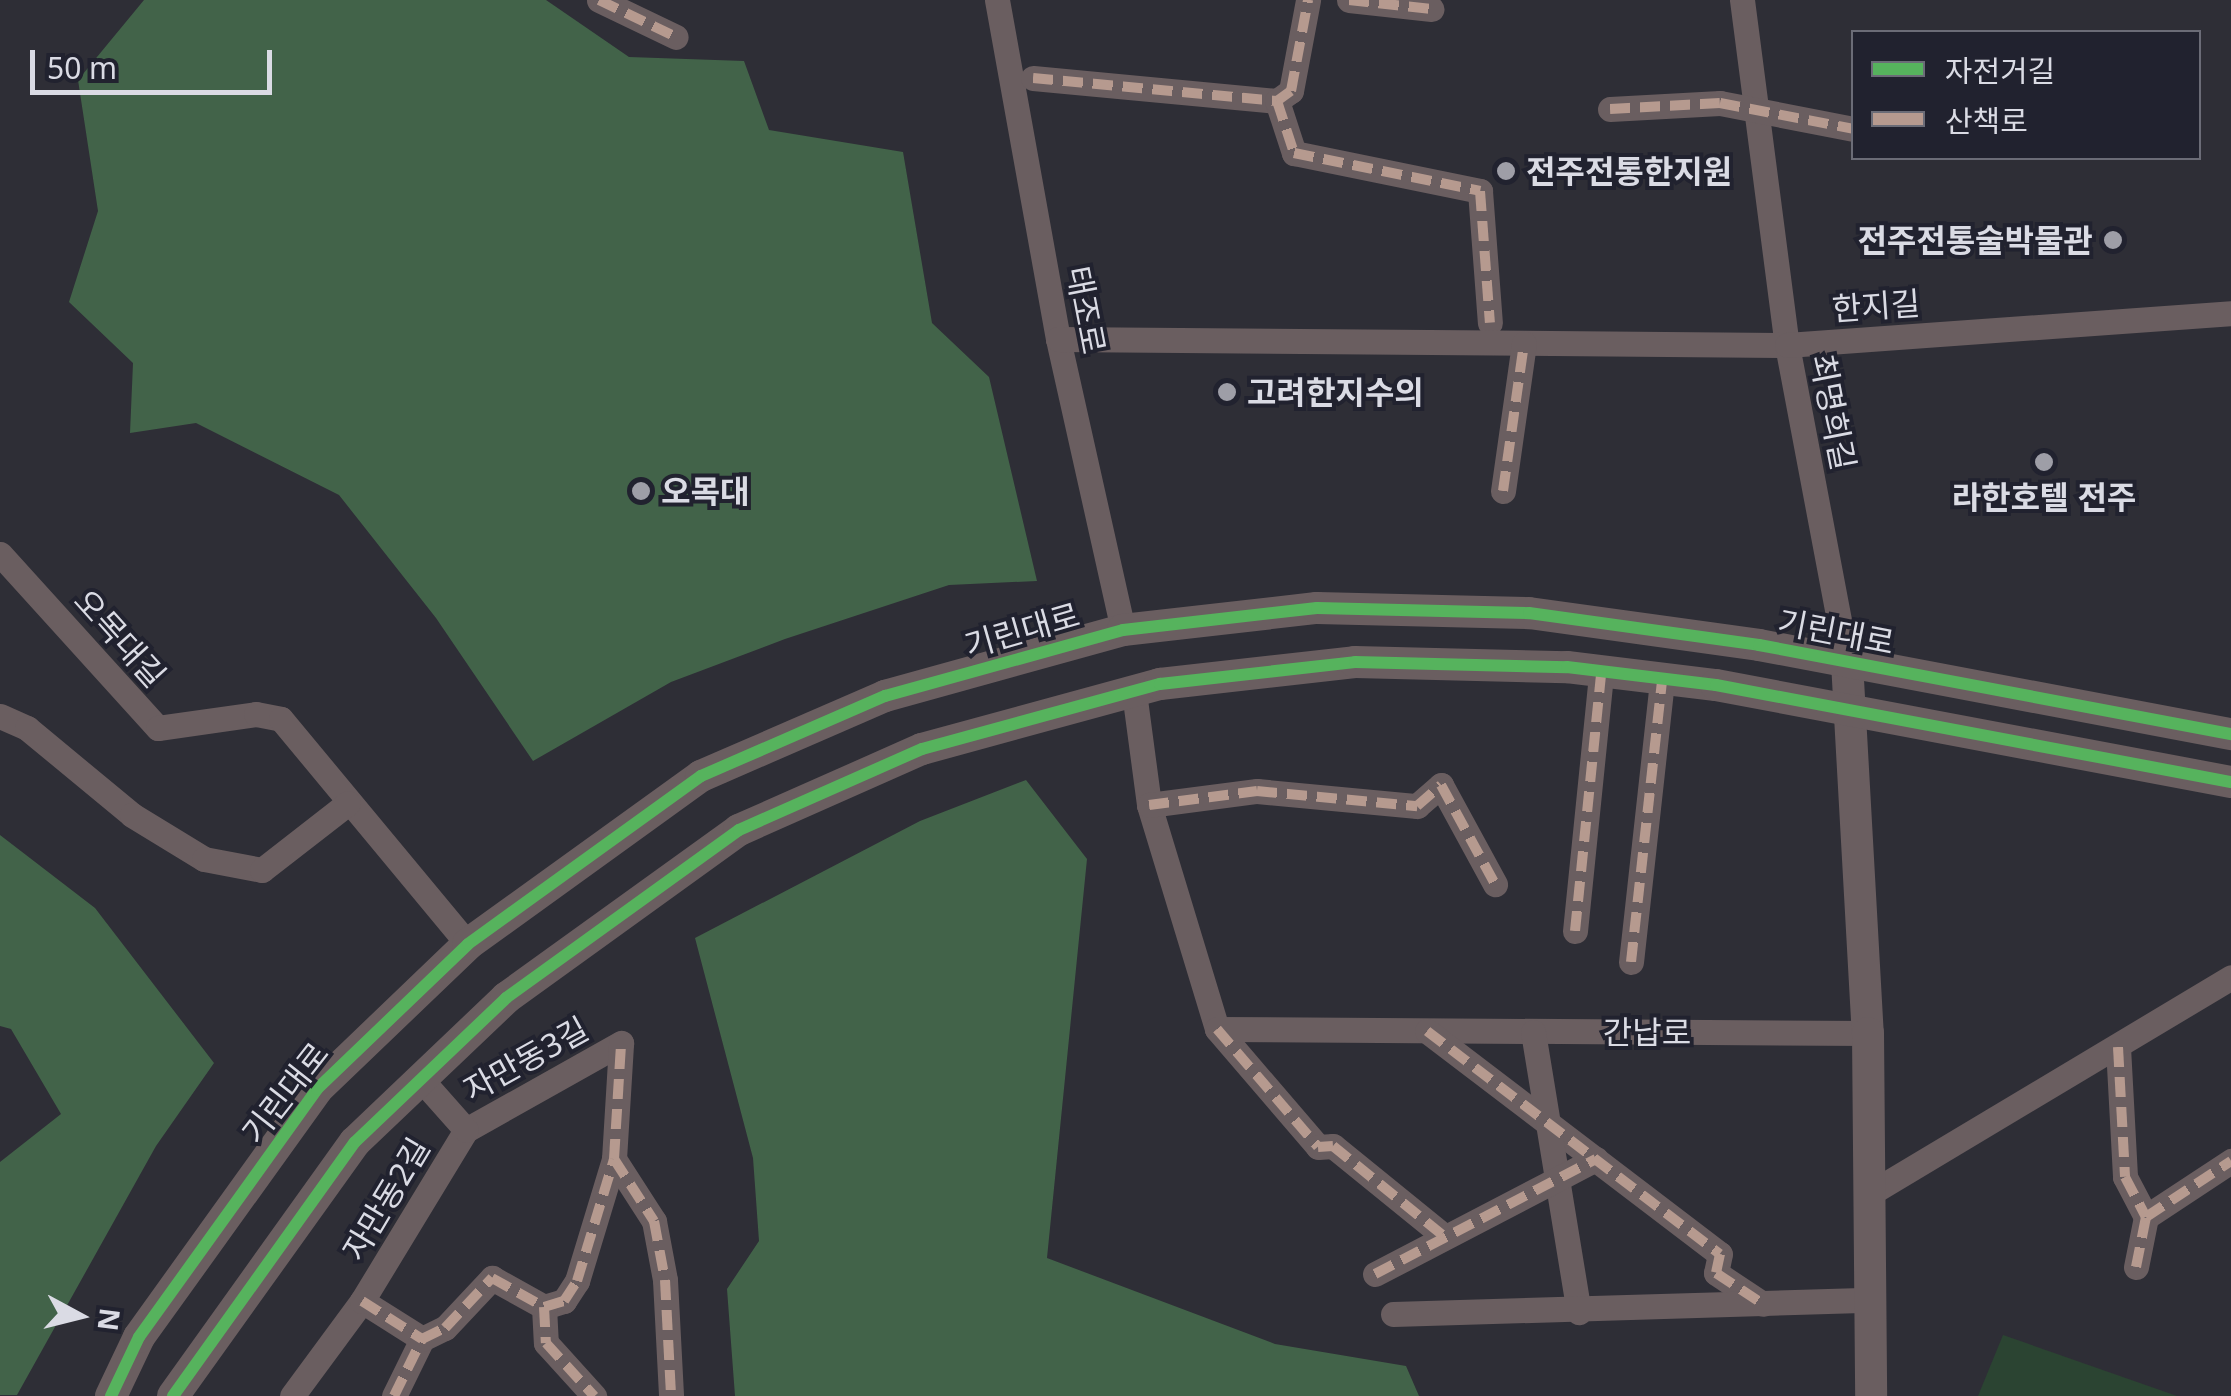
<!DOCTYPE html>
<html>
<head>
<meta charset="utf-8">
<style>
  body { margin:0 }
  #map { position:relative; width:2231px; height:1396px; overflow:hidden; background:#2e2e36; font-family:"Noto Sans","Noto Sans KR",sans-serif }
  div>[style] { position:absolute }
  .green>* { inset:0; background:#2b4432 }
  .forest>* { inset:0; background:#426349 }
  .minor>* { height:25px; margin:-12.5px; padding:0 12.5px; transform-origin:12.5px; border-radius:12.5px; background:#6a5e60 }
  .tertiary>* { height:32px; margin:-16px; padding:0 16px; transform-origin:16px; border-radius:16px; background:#6a5e60 }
  .quiet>* { height:10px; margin-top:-5px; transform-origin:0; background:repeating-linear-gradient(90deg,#b69a8f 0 20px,transparent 0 30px) }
  .cycleway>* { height:12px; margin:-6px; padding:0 6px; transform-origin:6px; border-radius:6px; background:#56b35d }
  .dots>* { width:28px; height:28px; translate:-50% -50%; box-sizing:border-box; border:5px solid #21222f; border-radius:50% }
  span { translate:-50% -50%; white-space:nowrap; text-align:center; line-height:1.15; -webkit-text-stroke:8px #21222f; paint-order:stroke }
  .poi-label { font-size:32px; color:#dadbe4; font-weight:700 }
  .left { translate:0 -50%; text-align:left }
  .right { translate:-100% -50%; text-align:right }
  .street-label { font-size:32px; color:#dadbe4 }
  .legend { position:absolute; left:1851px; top:30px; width:350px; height:130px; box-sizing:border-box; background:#21222f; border:2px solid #6b6c77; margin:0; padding:12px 18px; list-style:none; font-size:30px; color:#dadbe4 }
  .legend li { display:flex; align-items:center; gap:20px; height:50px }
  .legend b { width:50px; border:2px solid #6b6c77 }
  .north { position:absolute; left:30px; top:1266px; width:100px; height:100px; -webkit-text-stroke:8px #21222f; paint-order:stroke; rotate:97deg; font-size:28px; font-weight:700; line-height:40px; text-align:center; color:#dadbe4 }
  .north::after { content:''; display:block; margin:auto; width:35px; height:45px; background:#dadbe4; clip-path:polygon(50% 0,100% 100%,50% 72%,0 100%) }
  .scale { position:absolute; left:30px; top:50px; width:242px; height:45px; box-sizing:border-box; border:5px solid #dadbe4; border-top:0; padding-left:12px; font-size:30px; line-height:35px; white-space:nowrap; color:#dadbe4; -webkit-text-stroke:8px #21222f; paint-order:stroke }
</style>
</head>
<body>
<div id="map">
  <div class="green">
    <div style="clip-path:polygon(2003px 1335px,2177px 1396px,1978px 1396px)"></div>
  </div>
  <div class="forest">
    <div style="clip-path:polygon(144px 0,546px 0,629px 57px,744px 61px,769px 130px,903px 152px,932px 323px,989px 377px,1037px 581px,949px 585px,785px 639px,671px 682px,533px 761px,436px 618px,339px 495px,196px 423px,130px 433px,133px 363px,69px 302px,98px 211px,78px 80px)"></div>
    <div style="clip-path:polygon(1026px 780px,1087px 859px,1047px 1258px,1275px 1344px,1406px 1366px,1419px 1396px,735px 1396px,727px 1289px,759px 1241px,753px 1158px,695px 938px,920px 821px)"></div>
    <div style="clip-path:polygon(0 835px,95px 908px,214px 1063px,156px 1146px,17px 1395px,0 1395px,0 1162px,61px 1114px,11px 1029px,0 1026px)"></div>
  </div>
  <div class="minor">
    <div style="left:599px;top:0;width:85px;rotate:25.7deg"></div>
    <div style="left:997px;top:0;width:344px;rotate:79.8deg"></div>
    <div style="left:1058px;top:339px;width:298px;rotate:77.4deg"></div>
    <div style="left:1349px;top:0;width:83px;rotate:6.2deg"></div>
    <div style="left:1742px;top:0;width:348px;rotate:82.6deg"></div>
    <div style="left:1787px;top:345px;width:323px;rotate:79.3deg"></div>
    <div style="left:1033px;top:78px;width:245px;rotate:5.4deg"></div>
    <div style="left:1277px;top:101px;width:55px;rotate:71.9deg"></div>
    <div style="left:1294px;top:153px;width:190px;rotate:11.5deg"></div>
    <div style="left:1480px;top:191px;width:132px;rotate:85.7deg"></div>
    <div style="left:1277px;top:101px;width:17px;rotate:-36deg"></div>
    <div style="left:1291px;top:91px;width:93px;rotate:-79.4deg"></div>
    <div style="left:1610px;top:109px;width:110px;rotate:-3.1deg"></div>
    <div style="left:1720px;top:103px;width:136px;rotate:11deg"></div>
    <div style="left:1058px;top:339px;width:729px;rotate:0.47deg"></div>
    <div style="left:1787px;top:345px;width:445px;rotate:-4.1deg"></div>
    <div style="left:1503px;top:491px;width:149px;rotate:-81.9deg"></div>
    <div style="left:0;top:554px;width:235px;rotate:47.8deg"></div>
    <div style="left:158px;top:728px;width:99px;rotate:-8.1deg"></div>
    <div style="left:256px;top:714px;width:25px;rotate:11deg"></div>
    <div style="left:281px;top:719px;width:293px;rotate:50.3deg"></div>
    <div style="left:1134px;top:692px;width:114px;rotate:82.4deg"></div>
    <div style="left:1149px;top:805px;width:234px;rotate:73.1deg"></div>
    <div style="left:1217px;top:1029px;width:155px;rotate:49.4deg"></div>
    <div style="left:1318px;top:1147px;width:15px;rotate:-4deg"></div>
    <div style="left:1333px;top:1146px;width:144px;rotate:39.1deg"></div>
    <div style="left:0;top:716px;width:30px;rotate:24deg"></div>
    <div style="left:27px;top:728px;width:136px;rotate:39.6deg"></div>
    <div style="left:132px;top:815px;width:84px;rotate:31.4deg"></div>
    <div style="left:204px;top:859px;width:59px;rotate:10.7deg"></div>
    <div style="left:262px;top:870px;width:109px;rotate:-37.9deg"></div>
    <div style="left:1149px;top:805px;width:109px;rotate:-7.4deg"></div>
    <div style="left:1257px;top:791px;width:161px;rotate:5.4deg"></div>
    <div style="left:1417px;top:806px;width:32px;rotate:-41deg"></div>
    <div style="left:1441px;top:785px;width:113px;rotate:61.4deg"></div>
    <div style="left:1575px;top:931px;width:259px;rotate:-84.2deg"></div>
    <div style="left:1631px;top:962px;width:284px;rotate:-83.7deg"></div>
    <div style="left:1217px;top:1029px;width:651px;rotate:0.35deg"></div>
    <div style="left:1427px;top:1031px;width:368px;rotate:37.3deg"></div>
    <div style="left:1720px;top:1254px;width:19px;rotate:102deg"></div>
    <div style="left:1716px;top:1273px;width:56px;rotate:33.4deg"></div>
    <div style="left:1533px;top:1032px;width:284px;rotate:80.7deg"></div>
    <div style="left:2118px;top:1047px;width:130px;rotate:86.9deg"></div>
    <div style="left:2125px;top:1177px;width:45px;rotate:62.3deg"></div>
    <div style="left:2146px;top:1217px;width:102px;rotate:-33.4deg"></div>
    <div style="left:466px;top:1130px;width:178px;rotate:-29.3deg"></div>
    <div style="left:614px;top:1159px;width:74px;rotate:57.2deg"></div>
    <div style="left:654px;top:1221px;width:60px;rotate:79.4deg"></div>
    <div style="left:665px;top:1280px;width:116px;rotate:87deg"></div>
    <div style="left:1869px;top:1194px;width:422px;rotate:-30.9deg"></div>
    <div style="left:2136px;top:1267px;width:51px;rotate:-78.7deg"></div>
    <div style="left:1375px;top:1274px;width:249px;rotate:-27.5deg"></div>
    <div style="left:362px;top:1301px;width:71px;rotate:32.3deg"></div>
    <div style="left:544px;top:1307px;width:21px;rotate:-17deg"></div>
    <div style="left:564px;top:1301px;width:24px;rotate:-57deg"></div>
    <div style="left:577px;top:1281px;width:127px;rotate:-73.1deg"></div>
    <div style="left:614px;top:1159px;width:116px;rotate:-86.5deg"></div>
    <div style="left:544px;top:1307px;width:36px;rotate:87deg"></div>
    <div style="left:546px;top:1343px;width:72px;rotate:47.8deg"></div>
    <div style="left:1393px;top:1314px;width:477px;rotate:-1.7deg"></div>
    <div style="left:292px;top:1396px;width:118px;rotate:-53.6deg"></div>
    <div style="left:362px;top:1301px;width:200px;rotate:-58.7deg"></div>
    <div style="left:466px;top:1130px;width:71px;rotate:-131.6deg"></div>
    <div style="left:394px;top:1396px;width:64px;rotate:-63.8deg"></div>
    <div style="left:422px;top:1339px;width:25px;rotate:-26deg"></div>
    <div style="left:445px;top:1328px;width:69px;rotate:-46.8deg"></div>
    <div style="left:492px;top:1278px;width:60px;rotate:29.1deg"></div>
  </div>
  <div class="tertiary">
    <div style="left:1847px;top:662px;width:372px;rotate:86.8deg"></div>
    <div style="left:1868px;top:1033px;width:363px;rotate:89.5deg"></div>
    <div style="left:111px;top:1396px;width:65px;rotate:-64.6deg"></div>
    <div style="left:139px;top:1337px;width:305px;rotate:-54.3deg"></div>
    <div style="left:317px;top:1089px;width:209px;rotate:-43.8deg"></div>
    <div style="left:468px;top:944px;width:287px;rotate:-35.8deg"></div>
    <div style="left:701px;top:776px;width:201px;rotate:-23.5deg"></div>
    <div style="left:885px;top:696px;width:247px;rotate:-15.5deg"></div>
    <div style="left:1123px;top:630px;width:195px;rotate:-6.5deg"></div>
    <div style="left:1317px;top:608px;width:212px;rotate:1.4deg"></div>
    <div style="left:1529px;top:613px;width:232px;rotate:7.9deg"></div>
    <div style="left:1759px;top:645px;width:480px;rotate:10.7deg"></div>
    <div style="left:173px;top:1396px;width:312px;rotate:-54.4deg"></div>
    <div style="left:355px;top:1142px;width:209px;rotate:-43.6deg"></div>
    <div style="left:506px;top:998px;width:287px;rotate:-35.8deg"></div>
    <div style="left:739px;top:830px;width:200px;rotate:-23.9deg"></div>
    <div style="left:922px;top:749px;width:247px;rotate:-15.3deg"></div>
    <div style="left:1160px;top:684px;width:196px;rotate:-6.4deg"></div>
    <div style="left:1355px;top:662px;width:212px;rotate:1.4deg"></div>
    <div style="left:1567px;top:667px;width:150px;rotate:6.9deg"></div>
    <div style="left:1716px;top:685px;width:524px;rotate:10.67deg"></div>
  </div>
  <div class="quiet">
    <div style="left:599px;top:0;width:85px;rotate:25.7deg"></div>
    <div style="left:1349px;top:0;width:83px;rotate:6.2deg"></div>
    <div style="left:1033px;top:78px;width:245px;rotate:5.4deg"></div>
    <div style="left:1277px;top:101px;width:55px;rotate:71.9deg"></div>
    <div style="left:1294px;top:153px;width:190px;rotate:11.5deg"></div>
    <div style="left:1480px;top:191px;width:132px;rotate:85.7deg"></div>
    <div style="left:1277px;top:101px;width:17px;rotate:-36deg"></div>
    <div style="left:1291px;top:91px;width:93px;rotate:-79.4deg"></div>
    <div style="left:1610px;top:109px;width:110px;rotate:-3.1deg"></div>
    <div style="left:1720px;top:103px;width:136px;rotate:11deg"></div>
    <div style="left:1503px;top:491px;width:149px;rotate:-81.9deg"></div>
    <div style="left:1149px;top:805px;width:109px;rotate:-7.4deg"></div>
    <div style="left:1257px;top:791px;width:161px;rotate:5.4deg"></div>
    <div style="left:1417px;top:806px;width:32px;rotate:-41deg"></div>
    <div style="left:1441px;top:785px;width:113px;rotate:61.4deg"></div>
    <div style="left:1575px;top:931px;width:259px;rotate:-84.2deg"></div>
    <div style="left:1631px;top:962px;width:284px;rotate:-83.7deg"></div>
    <div style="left:1217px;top:1029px;width:155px;rotate:49.4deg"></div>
    <div style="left:1318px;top:1147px;width:15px;rotate:-4deg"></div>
    <div style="left:1333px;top:1146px;width:144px;rotate:39.1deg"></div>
    <div style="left:1427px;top:1031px;width:368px;rotate:37.3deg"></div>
    <div style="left:1720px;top:1254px;width:19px;rotate:102deg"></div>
    <div style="left:1716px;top:1273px;width:56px;rotate:33.4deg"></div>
    <div style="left:2118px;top:1047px;width:130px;rotate:86.9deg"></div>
    <div style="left:2125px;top:1177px;width:45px;rotate:62.3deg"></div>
    <div style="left:2146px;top:1217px;width:102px;rotate:-33.4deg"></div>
    <div style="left:614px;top:1159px;width:74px;rotate:57.2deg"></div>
    <div style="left:654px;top:1221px;width:60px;rotate:79.4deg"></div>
    <div style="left:665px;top:1280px;width:116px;rotate:87deg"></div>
    <div style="left:2136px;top:1267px;width:51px;rotate:-78.7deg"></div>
    <div style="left:1375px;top:1274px;width:249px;rotate:-27.5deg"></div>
    <div style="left:362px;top:1301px;width:71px;rotate:32.3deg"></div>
    <div style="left:544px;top:1307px;width:21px;rotate:-17deg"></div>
    <div style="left:564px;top:1301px;width:24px;rotate:-57deg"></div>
    <div style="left:577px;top:1281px;width:127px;rotate:-73.1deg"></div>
    <div style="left:614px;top:1159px;width:116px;rotate:-86.5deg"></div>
    <div style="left:544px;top:1307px;width:36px;rotate:87deg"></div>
    <div style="left:546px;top:1343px;width:72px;rotate:47.8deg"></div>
    <div style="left:394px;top:1396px;width:64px;rotate:-63.8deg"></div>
    <div style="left:422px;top:1339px;width:25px;rotate:-26deg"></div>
    <div style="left:445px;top:1328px;width:69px;rotate:-46.8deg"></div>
    <div style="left:492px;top:1278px;width:60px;rotate:29.1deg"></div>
  </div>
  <div class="cycleway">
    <div style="left:111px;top:1396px;width:65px;rotate:-64.6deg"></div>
    <div style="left:139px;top:1337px;width:305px;rotate:-54.3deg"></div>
    <div style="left:317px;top:1089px;width:209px;rotate:-43.8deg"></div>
    <div style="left:468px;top:944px;width:287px;rotate:-35.8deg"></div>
    <div style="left:701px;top:776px;width:201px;rotate:-23.5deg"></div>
    <div style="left:885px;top:696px;width:247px;rotate:-15.5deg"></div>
    <div style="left:1123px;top:630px;width:195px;rotate:-6.5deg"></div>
    <div style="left:1317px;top:608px;width:212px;rotate:1.4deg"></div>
    <div style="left:1529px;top:613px;width:232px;rotate:7.9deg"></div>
    <div style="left:1759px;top:645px;width:480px;rotate:10.7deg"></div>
    <div style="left:173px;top:1396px;width:312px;rotate:-54.4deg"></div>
    <div style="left:355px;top:1142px;width:209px;rotate:-43.6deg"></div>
    <div style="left:506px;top:998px;width:287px;rotate:-35.8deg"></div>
    <div style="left:739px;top:830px;width:200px;rotate:-23.9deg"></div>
    <div style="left:922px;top:749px;width:247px;rotate:-15.3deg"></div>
    <div style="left:1160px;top:684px;width:196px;rotate:-6.4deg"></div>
    <div style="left:1355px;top:662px;width:212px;rotate:1.4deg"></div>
    <div style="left:1567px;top:667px;width:150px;rotate:6.9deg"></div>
    <div style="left:1716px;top:685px;width:524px;rotate:10.67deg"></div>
  </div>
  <div class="dots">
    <div style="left:1506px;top:171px;background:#9e9ea7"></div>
    <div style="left:2113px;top:240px;background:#9e9ea7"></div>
    <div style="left:1227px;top:392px;background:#9e9ea7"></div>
    <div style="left:2044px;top:462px;background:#9e9ea7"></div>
    <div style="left:641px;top:491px;background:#9e9ea7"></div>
  </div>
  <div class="poi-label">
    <span class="left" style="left:1526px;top:171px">전주전통한지원</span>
    <span class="right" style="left:2093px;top:240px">전주전통술박물관</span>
    <span class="left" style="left:1247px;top:392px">고려한지수의</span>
    <span class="left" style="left:661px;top:491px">오목대</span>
    <span style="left:2044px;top:497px">라한호텔 전주</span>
  </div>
  <div class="street-label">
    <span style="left:1876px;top:306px;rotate:-4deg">한지길</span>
    <span style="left:1086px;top:310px;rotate:79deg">태조로</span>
    <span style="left:1833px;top:412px;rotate:79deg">최명희길</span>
    <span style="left:1022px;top:630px;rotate:-16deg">기린대로</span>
    <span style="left:1836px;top:632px;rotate:11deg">기린대로</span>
    <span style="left:120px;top:638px;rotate:48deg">오목대길</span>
    <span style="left:1647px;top:1032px">간납로</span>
    <span style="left:526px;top:1059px;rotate:-29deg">자만동3길</span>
    <span style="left:285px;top:1093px;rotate:-52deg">기린대로</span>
    <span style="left:386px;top:1199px;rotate:-59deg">자만동2길</span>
  </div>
  <ul class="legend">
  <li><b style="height:12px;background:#56b35d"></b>자전거길</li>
  <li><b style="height:12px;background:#b69a8f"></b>산책로</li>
  </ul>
  <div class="north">N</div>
  <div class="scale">50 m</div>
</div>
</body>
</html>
